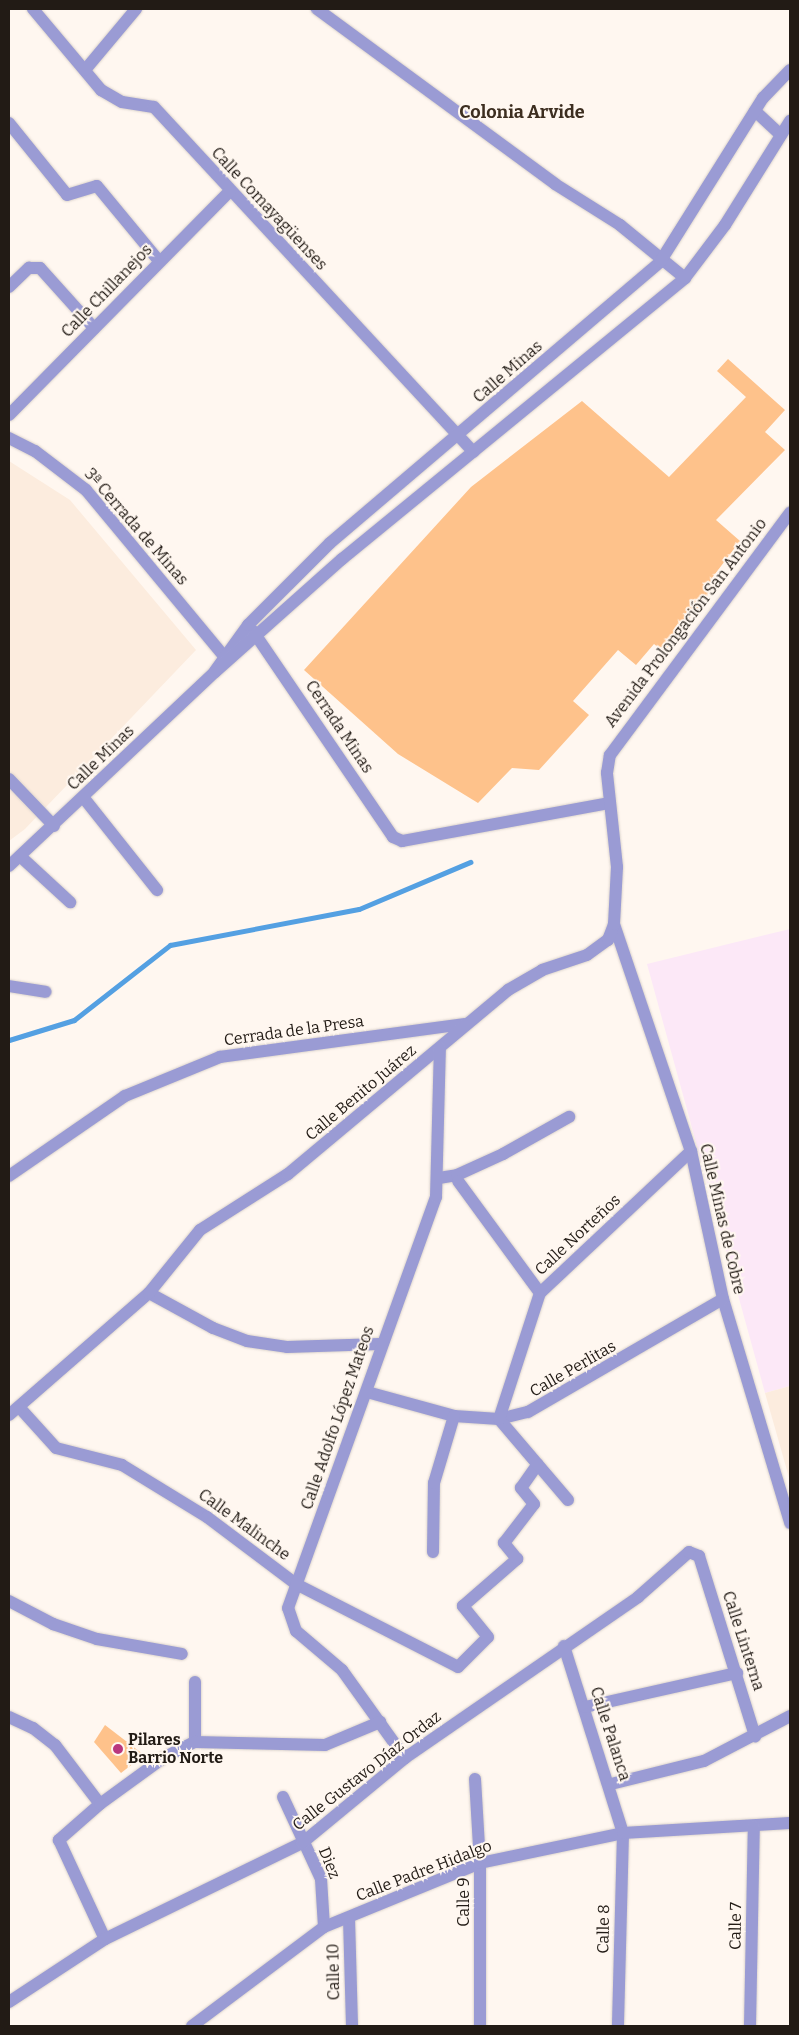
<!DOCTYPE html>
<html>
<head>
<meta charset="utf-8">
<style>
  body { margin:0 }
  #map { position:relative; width:799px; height:2035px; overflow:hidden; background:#fff7f0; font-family:Bitter,serif }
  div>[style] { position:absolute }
  .commercial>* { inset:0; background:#fce8f7 }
  .built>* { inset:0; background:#fcecde }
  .stream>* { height:5px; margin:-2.5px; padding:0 2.5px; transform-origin:2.5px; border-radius:2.5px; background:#54a0e2 }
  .building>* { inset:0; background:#fec28b }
  .roads { filter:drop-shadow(0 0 1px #dcd4cd) drop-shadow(0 0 1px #dcd4cd) }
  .minor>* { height:12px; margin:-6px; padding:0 6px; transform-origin:6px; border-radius:6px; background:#9a9bd4 }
  .dots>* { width:14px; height:14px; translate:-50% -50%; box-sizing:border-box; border:2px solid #fff7f0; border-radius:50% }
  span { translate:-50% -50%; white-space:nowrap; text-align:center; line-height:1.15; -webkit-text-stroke:4px #fff7f0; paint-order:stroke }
  .street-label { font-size:16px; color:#221b15 }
  .poi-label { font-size:16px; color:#221b15; font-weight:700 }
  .left { translate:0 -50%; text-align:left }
  .neighbourhood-label { font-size:18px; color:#3d2e20; font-weight:700 }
  .frame { position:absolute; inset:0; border:10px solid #221b15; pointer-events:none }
</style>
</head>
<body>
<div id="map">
  <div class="commercial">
    <div style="clip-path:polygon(790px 929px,790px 1386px,765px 1393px,647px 964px)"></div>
  </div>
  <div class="built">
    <div style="clip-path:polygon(9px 461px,70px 500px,196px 650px,25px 829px,9px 841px)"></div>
    <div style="clip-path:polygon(790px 1386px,790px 1481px,765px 1393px)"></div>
  </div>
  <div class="stream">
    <div style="left:9px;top:1040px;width:68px;rotate:-17.1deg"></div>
    <div style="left:74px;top:1020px;width:122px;rotate:-38deg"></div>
    <div style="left:170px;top:945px;width:192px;rotate:-10.8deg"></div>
    <div style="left:359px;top:909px;width:121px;rotate:-22.9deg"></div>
  </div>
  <div class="building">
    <div style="clip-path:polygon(728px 359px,785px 410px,765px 432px,785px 450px,716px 520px,740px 541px,712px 578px,717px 583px,664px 652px,654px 644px,636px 665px,618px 650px,573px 701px,589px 715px,539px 770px,512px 768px,478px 803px,398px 754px,304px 670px,471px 487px,582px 401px,669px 477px,746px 397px,717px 371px)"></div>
    <div style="clip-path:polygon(105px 1725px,144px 1755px,121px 1773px,94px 1742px)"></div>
  </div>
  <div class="roads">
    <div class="minor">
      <div style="left:33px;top:9px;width:106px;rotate:50deg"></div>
      <div style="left:101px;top:90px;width:24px;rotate:30deg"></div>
      <div style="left:122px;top:102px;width:32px;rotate:9deg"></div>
      <div style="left:154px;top:107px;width:470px;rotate:47.2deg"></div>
      <div style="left:317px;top:9px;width:295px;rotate:36.3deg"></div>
      <div style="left:555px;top:184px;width:77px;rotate:32.2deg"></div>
      <div style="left:620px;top:225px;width:84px;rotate:39.2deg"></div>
      <div style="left:85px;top:70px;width:80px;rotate:-50.1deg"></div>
      <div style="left:755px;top:111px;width:35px;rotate:43deg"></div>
      <div style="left:9px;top:123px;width:92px;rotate:51.1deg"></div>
      <div style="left:67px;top:195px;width:31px;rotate:-17deg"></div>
      <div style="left:97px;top:186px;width:97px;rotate:50.4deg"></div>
      <div style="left:9px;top:287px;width:28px;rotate:-44deg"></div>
      <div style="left:29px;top:268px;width:11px"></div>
      <div style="left:40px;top:268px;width:81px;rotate:48deg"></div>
      <div style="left:9px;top:415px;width:315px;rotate:-45.4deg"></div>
      <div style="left:9px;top:438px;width:29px;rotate:27deg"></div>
      <div style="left:35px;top:451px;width:64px;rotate:37.4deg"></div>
      <div style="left:86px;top:490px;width:214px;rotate:50.3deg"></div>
      <div style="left:253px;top:631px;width:249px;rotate:55.8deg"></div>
      <div style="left:393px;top:837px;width:10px;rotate:24deg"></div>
      <div style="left:402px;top:841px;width:211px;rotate:-10.4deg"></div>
      <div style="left:215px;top:671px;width:57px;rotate:-54.3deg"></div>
      <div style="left:248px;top:625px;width:116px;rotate:-45deg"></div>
      <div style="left:330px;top:543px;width:433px;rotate:-40.4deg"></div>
      <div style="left:660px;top:262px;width:194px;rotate:-57.9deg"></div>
      <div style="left:763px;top:98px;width:39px;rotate:-46deg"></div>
      <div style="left:9px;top:779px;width:65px;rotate:46.2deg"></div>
      <div style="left:83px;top:797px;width:119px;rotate:51.5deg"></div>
      <div style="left:21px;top:857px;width:67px;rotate:42.6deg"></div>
      <div style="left:9px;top:866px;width:283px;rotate:-43.3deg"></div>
      <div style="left:215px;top:672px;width:170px;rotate:-41.7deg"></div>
      <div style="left:342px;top:559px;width:443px;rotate:-39.3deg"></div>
      <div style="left:685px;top:278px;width:66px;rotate:-53deg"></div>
      <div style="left:725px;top:225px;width:123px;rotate:-58deg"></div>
      <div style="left:614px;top:924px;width:240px;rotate:71.3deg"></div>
      <div style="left:691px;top:1151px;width:151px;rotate:77.8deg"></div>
      <div style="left:723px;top:1299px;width:234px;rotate:73.3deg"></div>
      <div style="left:9px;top:986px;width:37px;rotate:9deg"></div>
      <div style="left:9px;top:1176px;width:141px;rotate:-34.6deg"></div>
      <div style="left:125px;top:1096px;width:103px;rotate:-22.3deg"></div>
      <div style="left:220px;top:1057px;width:247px;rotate:-7.7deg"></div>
      <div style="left:439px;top:1178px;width:18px;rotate:-9deg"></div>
      <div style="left:457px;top:1175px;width:51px;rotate:-24.5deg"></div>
      <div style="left:503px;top:1154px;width:76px;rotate:-29.3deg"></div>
      <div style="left:458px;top:1181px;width:139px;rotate:53.8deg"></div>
      <div style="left:149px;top:1293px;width:73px;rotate:28.7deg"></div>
      <div style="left:213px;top:1328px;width:36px;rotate:21deg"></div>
      <div style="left:247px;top:1341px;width:40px;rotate:8.5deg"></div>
      <div style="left:287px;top:1347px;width:93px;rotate:-1.8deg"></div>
      <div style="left:367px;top:1392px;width:90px;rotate:15.4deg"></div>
      <div style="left:454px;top:1416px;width:45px;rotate:3.8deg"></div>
      <div style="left:499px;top:1419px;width:30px;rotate:-14deg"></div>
      <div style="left:528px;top:1412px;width:225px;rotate:-30.1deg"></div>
      <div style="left:19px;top:1407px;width:55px;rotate:47.9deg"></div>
      <div style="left:56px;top:1448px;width:68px;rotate:14.4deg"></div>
      <div style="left:122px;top:1465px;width:100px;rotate:31.5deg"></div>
      <div style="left:207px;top:1517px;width:111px;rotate:37deg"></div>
      <div style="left:296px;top:1584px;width:182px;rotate:27.1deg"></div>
      <div style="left:458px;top:1667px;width:42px;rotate:-45deg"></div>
      <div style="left:488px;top:1637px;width:40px;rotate:-129deg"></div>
      <div style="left:463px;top:1606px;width:72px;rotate:-41deg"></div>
      <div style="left:517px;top:1559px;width:21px;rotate:-129deg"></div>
      <div style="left:504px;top:1543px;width:49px;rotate:-52.4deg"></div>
      <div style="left:534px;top:1504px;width:21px;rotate:-129deg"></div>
      <div style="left:521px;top:1488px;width:29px;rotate:-55deg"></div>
      <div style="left:9px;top:1415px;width:186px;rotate:-41.1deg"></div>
      <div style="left:149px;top:1293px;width:81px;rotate:-51deg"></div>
      <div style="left:200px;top:1230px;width:104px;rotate:-32.5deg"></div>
      <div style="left:288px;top:1174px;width:287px;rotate:-39.9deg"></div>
      <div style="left:508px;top:990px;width:39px;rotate:-30deg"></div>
      <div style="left:542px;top:970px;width:47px;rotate:-18.4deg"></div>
      <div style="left:587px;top:955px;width:26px;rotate:-36deg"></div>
      <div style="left:608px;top:940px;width:17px;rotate:-69deg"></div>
      <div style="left:614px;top:924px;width:57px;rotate:-87deg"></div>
      <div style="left:617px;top:867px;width:95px;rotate:-96.1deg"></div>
      <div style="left:607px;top:773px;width:18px;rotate:-81deg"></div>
      <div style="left:610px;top:755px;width:302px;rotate:-53.4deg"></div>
      <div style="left:568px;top:1500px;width:106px;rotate:-130.4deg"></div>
      <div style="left:499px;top:1419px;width:133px;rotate:-72deg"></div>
      <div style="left:540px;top:1293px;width:207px;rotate:-43.2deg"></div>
      <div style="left:433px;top:1552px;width:69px;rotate:-89.2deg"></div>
      <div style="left:434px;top:1483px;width:70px;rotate:-73.4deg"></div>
      <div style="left:9px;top:1601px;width:50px;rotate:27.6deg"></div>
      <div style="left:53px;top:1624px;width:46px;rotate:18.8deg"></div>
      <div style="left:97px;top:1639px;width:86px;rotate:10deg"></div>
      <div style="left:564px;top:1646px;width:196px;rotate:72.5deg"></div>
      <div style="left:623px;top:1833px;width:193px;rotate:91.5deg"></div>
      <div style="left:585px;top:1707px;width:156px;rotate:-12.6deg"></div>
      <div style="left:9px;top:1717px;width:26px;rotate:25deg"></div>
      <div style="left:33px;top:1728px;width:28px;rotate:38deg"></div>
      <div style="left:55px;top:1745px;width:74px;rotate:52.7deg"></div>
      <div style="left:100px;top:1804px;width:55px;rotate:138.7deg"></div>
      <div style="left:59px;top:1840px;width:109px;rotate:65.1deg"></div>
      <div style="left:195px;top:1742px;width:60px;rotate:-90deg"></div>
      <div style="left:405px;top:1758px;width:108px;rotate:-125.6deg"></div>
      <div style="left:342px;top:1670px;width:60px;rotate:-139.7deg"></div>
      <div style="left:296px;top:1631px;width:24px;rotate:-109deg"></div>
      <div style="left:288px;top:1608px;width:437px;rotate:-70.2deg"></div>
      <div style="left:436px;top:1197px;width:149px;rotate:-88.5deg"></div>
      <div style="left:475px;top:1779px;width:84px;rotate:86.6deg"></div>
      <div style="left:480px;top:1863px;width:163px;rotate:90deg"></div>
      <div style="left:611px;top:1784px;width:96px;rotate:-13.9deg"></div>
      <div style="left:704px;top:1761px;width:97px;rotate:-27.6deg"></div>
      <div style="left:283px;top:1797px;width:90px;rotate:65.1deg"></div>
      <div style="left:321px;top:1879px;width:48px;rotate:86.4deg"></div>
      <div style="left:100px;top:1804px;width:78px;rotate:-36.1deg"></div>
      <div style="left:163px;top:1758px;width:36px;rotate:-27deg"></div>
      <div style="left:195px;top:1742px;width:130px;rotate:1.3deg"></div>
      <div style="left:325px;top:1745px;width:60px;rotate:-22.7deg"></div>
      <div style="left:349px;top:1918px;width:108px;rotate:88.4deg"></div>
      <div style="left:9px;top:2002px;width:115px;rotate:-33.3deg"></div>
      <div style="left:105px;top:1939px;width:219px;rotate:-26deg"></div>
      <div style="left:302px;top:1843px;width:134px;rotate:-39.5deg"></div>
      <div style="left:405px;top:1758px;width:283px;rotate:-34.6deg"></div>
      <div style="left:638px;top:1597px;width:68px;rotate:-41.4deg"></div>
      <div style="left:689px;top:1552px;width:11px;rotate:22deg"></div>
      <div style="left:699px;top:1556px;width:189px;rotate:72.7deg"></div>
      <div style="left:192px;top:2026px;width:165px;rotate:-36.9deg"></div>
      <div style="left:324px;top:1927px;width:169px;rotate:-22.3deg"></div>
      <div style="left:480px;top:1863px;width:146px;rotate:-11.8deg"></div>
      <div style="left:623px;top:1833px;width:167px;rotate:-3.4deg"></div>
      <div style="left:750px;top:2026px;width:200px;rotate:-88.9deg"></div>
    </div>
  </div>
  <div class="dots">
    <div style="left:118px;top:1749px;background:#ba377e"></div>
  </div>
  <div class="street-label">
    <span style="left:269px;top:209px;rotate:47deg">Calle Comayagüenses</span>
    <span style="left:107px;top:291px;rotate:-46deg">Calle Chillanejos</span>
    <span style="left:508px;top:372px;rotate:-41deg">Calle Minas</span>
    <span style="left:136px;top:527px;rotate:49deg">3ª Cerrada de Minas</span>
    <span style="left:686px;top:623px;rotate:-53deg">Avenida Prolongación San Antonio</span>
    <span style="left:339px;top:727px;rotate:56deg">Cerrada Minas</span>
    <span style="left:101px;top:758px;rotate:-44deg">Calle Minas</span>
    <span style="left:294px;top:1031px;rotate:-8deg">Cerrada de la Presa</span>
    <span style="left:361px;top:1093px;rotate:-40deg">Calle Benito Juárez</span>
    <span style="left:722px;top:1219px;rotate:77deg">Calle Minas de Cobre</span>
    <span style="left:578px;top:1235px;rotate:-43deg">Calle Norteños</span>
    <span style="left:573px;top:1369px;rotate:-30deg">Calle Perlitas</span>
    <span style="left:338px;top:1418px;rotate:-71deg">Calle Adolfo López Mateos</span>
    <span style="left:244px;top:1525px;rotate:36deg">Calle Malinche</span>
    <span style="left:743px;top:1641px;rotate:72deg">Calle Linterna</span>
    <span style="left:610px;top:1734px;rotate:72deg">Calle Palanca</span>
    <span style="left:367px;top:1771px;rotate:-38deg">Calle Gustavo Díaz Ordaz</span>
    <span style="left:329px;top:1863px;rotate:68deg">Diez</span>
    <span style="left:424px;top:1871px;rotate:-21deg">Calle Padre Hidalgo</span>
    <span style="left:464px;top:1902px;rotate:-90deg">Calle 9</span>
    <span style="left:736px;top:1926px;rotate:-89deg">Calle 7</span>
    <span style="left:604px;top:1929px;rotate:-89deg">Calle 8</span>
    <span style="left:334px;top:1972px;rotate:-91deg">Calle 10</span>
  </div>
  <div class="poi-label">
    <span class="left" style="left:128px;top:1749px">Pilares<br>Barrio Norte</span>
  </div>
  <div class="neighbourhood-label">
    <span style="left:522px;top:112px">Colonia Arvide</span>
  </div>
  <div class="frame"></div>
</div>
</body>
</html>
